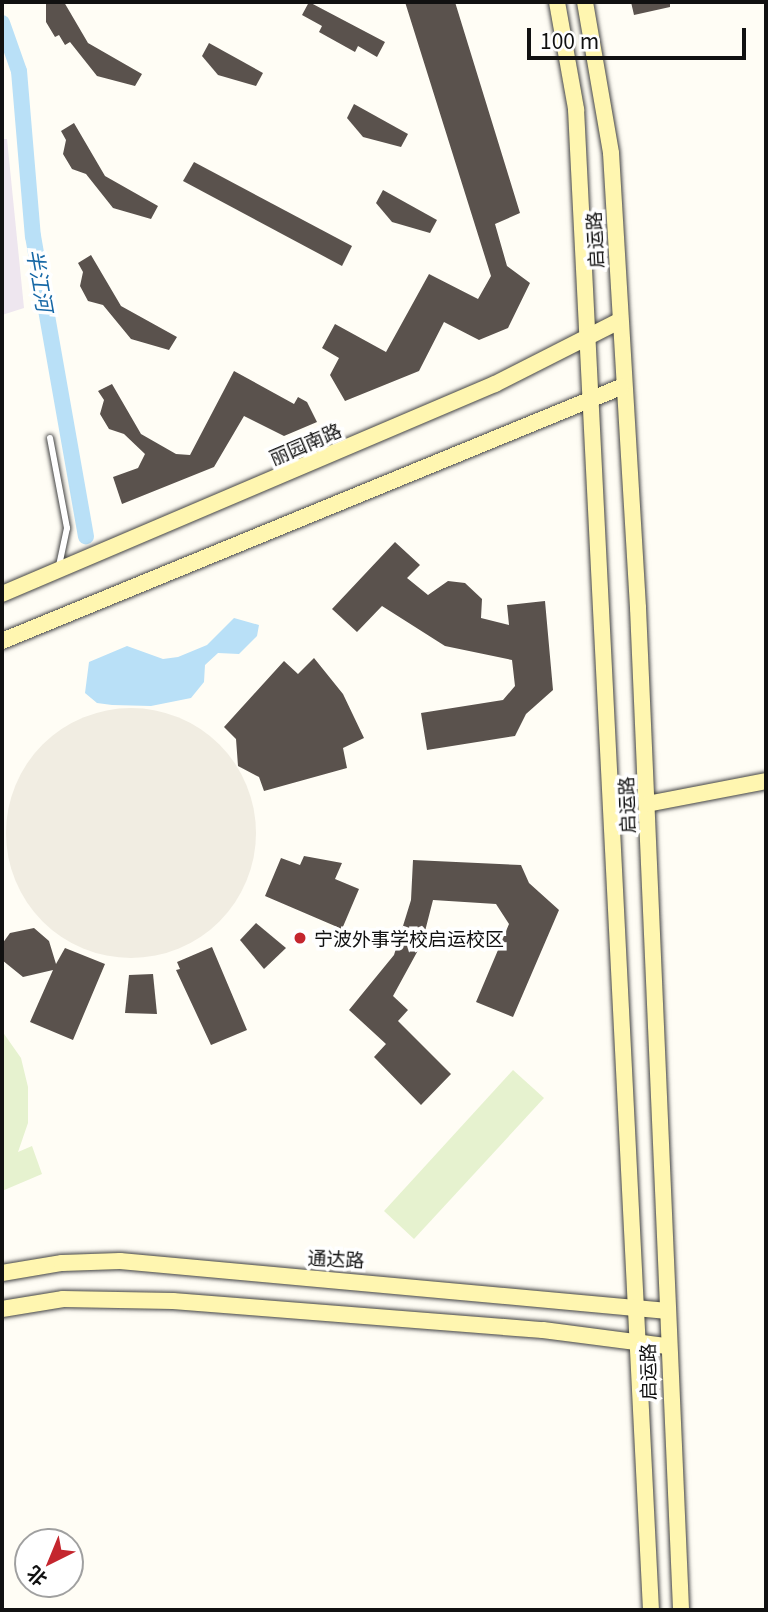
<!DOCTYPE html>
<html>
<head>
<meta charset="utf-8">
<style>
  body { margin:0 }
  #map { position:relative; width:768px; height:1612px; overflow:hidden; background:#fffdf5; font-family:Georgia,"Noto Sans SC",serif }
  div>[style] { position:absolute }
  .industrial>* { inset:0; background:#eee6ef }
  .pitch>* { inset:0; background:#e6f2cf }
  .plaza>* { inset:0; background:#f1ede2 }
  .round { border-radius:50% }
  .water>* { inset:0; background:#b9e0f7 }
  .canal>* { height:16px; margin:-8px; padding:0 8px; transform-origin:8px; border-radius:8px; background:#b9e0f7 }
  .building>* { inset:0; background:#5a524d }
  .roads { filter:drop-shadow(0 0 2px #444) drop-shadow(0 0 2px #444) }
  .lane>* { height:6px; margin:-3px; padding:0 3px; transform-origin:3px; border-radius:3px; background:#fff }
  .secondary>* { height:16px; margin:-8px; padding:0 8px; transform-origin:8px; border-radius:8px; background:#fff6b0 }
  .dots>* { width:19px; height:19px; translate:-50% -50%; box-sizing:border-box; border:4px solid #fff; border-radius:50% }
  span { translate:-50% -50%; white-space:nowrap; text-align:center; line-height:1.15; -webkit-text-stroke:7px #fff; paint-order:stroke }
  .street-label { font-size:19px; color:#111 }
  .poi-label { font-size:19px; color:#111 }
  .left { translate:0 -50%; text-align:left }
  .water-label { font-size:21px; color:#1768a6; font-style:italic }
  .frame { position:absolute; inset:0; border:4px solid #111; pointer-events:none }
  .north { position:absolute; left:14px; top:1528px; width:70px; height:70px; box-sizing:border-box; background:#fff; border:2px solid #a0a0a0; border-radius:50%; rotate:223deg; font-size:19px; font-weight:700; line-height:28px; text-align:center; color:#111 }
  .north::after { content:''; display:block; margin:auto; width:24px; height:32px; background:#c4262e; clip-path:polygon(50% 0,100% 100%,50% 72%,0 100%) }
  .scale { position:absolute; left:527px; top:28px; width:219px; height:32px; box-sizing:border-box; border:4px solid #111; border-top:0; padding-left:9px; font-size:21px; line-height:24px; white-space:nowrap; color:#111; -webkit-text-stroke:5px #fff; paint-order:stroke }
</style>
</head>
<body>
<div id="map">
  <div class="industrial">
    <div style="clip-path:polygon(2px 139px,7px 139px,24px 308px,2px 315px)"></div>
  </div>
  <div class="pitch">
    <div style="clip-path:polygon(2px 1031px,21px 1058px,28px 1087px,28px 1123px,18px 1152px,32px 1146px,42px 1174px,2px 1191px)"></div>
    <div style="clip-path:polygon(513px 1070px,544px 1098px,414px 1239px,384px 1211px)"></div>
  </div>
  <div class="plaza">
    <div class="round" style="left:6px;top:708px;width:250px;height:250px"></div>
  </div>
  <div class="water">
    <div style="clip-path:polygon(234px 618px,259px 625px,257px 636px,239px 654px,218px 653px,205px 665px,204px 682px,191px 698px,151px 706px,112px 705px,97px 703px,85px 693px,89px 662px,127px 646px,163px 659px,178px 657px,207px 645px)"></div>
  </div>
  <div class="canal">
    <div style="left:2px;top:23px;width:51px;rotate:70.5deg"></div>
    <div style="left:19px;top:71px;width:166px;rotate:85.2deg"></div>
    <div style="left:33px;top:236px;width:305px;rotate:80deg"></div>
  </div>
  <div class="building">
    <div style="clip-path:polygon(46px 2px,64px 2px,88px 43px,142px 74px,135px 86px,97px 76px,70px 42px,65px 45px,59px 35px,55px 37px,46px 22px)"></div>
    <div style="clip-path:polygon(309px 2px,385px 42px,377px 57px,358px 46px,355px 52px,319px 32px,322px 26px,302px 15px)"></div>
    <div style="clip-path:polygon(405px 2px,455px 2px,520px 213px,495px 224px,507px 266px,530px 283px,508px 328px,479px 340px,444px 322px,419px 371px,345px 401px,330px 375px,339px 358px,322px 348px,335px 324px,386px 352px,429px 274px,478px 299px,491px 276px)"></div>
    <div style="clip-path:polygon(631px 2px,670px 2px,670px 7px,634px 15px)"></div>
    <div style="clip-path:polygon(209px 43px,263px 73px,256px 86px,218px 75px,202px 56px)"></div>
    <div style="clip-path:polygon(354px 104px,408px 134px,401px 147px,363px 137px,347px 118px)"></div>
    <div style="clip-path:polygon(74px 123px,105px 176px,158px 206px,151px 219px,113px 208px,86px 174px,72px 169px,63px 154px,66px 140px,61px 131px)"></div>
    <div style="clip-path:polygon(194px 162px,352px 246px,342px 266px,183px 181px)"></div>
    <div style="clip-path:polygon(383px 190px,437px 220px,430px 233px,392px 222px,376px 203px)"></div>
    <div style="clip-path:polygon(91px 255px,121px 306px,177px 337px,169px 350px,131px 339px,103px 305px,88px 301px,80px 286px,83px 272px,78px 263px)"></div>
    <div style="clip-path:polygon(234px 371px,294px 404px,298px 397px,307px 402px,317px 422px,284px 436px,244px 416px,214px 467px,122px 504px,113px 477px,138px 468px,145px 454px,124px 434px,109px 429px,100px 414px,104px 400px,98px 391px,112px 384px,141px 434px,176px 454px,190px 455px)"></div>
    <div style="clip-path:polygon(395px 542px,420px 565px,407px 578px,428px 595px,448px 581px,465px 583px,482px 599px,481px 618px,509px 625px,507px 605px,545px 601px,553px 690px,526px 714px,515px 736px,427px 750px,421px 713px,503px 700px,515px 686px,512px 660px,445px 646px,382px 606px,357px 632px,332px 609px)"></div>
    <div style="clip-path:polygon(314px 658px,343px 694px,364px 738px,343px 748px,347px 768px,264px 791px,259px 777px,238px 766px,236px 739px,224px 727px,284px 661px,298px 674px)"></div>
    <div style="clip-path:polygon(304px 856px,342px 863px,335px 879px,359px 889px,342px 929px,265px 896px,281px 858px,300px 865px)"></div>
    <div style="clip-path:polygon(413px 860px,521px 865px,529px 883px,559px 910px,513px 1017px,476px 1002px,509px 924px,496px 904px,433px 900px,422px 943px,393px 996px,408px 1010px,398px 1021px,451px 1074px,421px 1105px,374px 1057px,386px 1044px,349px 1010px,394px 955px,411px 900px)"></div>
    <div style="clip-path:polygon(256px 923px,286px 948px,264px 969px,240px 940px)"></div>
    <div style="clip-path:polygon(34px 928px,49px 941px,56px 964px,65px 948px,105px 964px,73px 1040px,30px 1022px,53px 970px,23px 977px,2px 960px,2px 944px,10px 933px)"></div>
    <div style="clip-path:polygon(212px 947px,247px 1030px,211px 1045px,176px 970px,180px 969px,177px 962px)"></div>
    <div style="clip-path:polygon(153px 974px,157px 1014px,125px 1013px,129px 975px)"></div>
  </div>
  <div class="roads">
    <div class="lane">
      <div style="left:50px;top:438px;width:92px;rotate:79.3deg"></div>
      <div style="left:67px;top:528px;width:39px;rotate:102deg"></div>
    </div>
    <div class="secondary">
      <div style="left:557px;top:2px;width:109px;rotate:79.9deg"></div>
      <div style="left:576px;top:109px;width:1503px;rotate:87.14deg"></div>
      <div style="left:585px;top:2px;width:153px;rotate:80.2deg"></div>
      <div style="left:611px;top:153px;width:456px;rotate:86.6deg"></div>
      <div style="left:638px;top:608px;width:1003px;rotate:87.54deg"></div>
      <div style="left:2px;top:594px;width:536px;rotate:-23.07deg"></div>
      <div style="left:495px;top:384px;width:139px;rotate:-26.9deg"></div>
      <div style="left:2px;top:641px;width:669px;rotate:-22.31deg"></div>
      <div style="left:647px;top:804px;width:121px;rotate:-10.9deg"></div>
      <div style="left:2px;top:1273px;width:61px;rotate:-9.5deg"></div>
      <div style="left:62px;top:1263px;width:58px;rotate:-2deg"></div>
      <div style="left:120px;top:1261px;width:550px;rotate:5.21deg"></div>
      <div style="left:2px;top:1309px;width:62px;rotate:-9.3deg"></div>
      <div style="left:63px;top:1299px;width:110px;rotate:1deg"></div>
      <div style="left:173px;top:1301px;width:371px;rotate:4.5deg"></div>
      <div style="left:543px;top:1330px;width:125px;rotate:7.4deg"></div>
    </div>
  </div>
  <div class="dots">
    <div style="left:300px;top:938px;background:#c4262e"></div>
  </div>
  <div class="street-label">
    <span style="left:594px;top:240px;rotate:-93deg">启运路</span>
    <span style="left:305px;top:443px;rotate:-23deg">丽园南路</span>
    <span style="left:626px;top:805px;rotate:-92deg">启运路</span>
    <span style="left:336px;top:1258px;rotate:3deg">通达路</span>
    <span style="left:647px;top:1372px;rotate:-91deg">启运路</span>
  </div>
  <div class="poi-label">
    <span class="left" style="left:314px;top:938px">宁波外事学校启运校区</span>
  </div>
  <div class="water-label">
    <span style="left:41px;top:280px;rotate:80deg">半江河</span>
  </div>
  <div class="frame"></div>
  <div class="north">北</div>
  <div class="scale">100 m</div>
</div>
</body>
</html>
